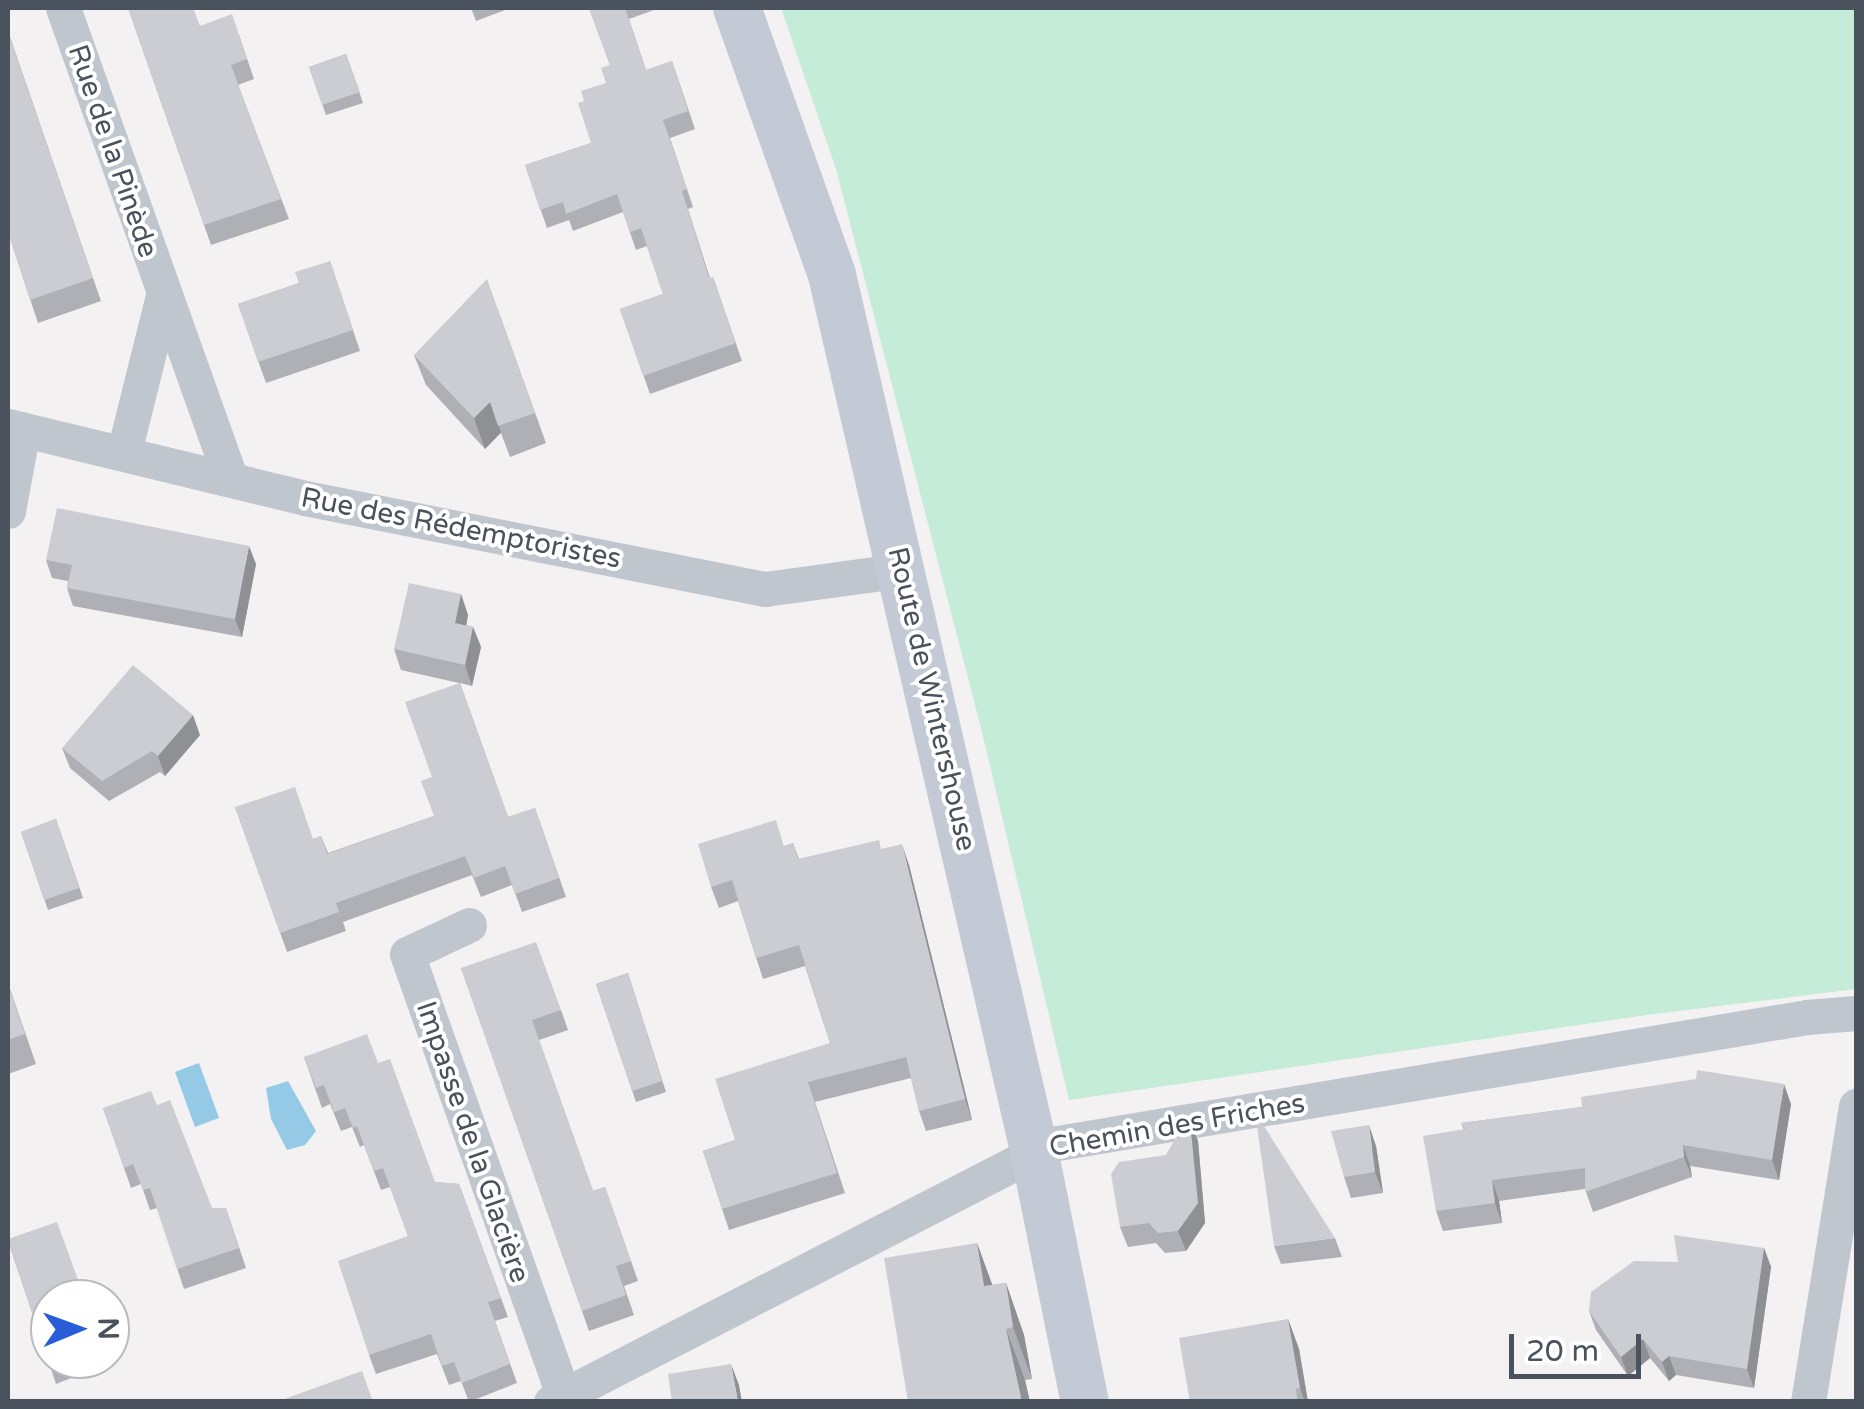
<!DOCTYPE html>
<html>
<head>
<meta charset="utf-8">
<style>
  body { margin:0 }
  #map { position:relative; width:1864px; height:1409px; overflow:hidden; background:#f3f1f1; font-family:"Varela Round",sans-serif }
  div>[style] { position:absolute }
  .green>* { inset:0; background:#c4ecd9 }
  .water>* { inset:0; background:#94cae6 }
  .street>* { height:35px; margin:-17.5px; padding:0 17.5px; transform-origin:17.5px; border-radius:17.5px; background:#c0c6ce }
  .secondary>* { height:48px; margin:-24px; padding:0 24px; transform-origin:24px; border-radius:24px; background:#c3cad6 }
  .wall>* { inset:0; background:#afb0b5 }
  .shaded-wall>* { inset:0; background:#8e9094 }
  .building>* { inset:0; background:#cbcdd3 }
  span { translate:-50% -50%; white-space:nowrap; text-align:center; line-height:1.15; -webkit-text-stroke:8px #fff; paint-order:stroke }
  .street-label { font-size:28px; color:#4a525d }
  .frame { position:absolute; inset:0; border:10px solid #4a525d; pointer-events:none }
  .north { position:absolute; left:30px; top:1279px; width:100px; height:100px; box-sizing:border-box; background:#fff; border:2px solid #b7babe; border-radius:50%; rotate:89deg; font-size:28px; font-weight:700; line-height:40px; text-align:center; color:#4a525d }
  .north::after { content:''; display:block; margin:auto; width:35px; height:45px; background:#285dd7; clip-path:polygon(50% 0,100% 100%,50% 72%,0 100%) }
  .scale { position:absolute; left:1509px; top:1334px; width:132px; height:45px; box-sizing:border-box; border:5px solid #4a525d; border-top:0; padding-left:12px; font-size:30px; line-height:35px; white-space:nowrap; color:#4a525d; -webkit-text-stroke:8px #fff; paint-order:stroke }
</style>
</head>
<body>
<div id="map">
  <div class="green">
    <div style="clip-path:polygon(781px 8px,1856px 8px,1856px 989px,1647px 1015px,1069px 1100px,982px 732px,836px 169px)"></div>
  </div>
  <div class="water">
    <div style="clip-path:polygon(199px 1063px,219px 1118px,195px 1127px,175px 1072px)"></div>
    <div style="clip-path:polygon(288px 1081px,316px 1131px,305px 1145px,287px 1150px,271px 1119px,266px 1088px)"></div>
  </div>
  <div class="street">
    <div style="left:63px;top:8px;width:498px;rotate:70.4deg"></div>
    <div style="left:8px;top:426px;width:306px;rotate:13.6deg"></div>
    <div style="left:305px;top:498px;width:469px;rotate:11.2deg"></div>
    <div style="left:765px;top:589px;width:139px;rotate:-7.8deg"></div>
    <div style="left:124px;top:452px;width:162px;rotate:-76deg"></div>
    <div style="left:8px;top:511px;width:83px;rotate:-79.6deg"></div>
    <div style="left:469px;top:925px;width:68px;rotate:154.9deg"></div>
    <div style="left:407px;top:954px;width:468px;rotate:70.5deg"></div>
    <div style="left:551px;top:1402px;width:564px;rotate:-27.25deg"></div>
    <div style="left:1052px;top:1144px;width:766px;rotate:-9.55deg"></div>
    <div style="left:1807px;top:1017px;width:49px;rotate:-4.7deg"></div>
    <div style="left:1808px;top:1402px;width:300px;rotate:-80.8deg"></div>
  </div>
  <div class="secondary">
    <div style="left:737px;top:8px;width:283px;rotate:70.4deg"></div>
    <div style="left:832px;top:275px;width:898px;rotate:77deg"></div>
    <div style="left:1034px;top:1150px;width:257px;rotate:78.6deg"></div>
  </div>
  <div class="wall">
    <div style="clip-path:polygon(128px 8px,239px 35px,254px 79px,238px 85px,289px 219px,211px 245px)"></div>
    <div style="clip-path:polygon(471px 8px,511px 8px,476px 21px)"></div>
    <div style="clip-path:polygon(589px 8px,653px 8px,654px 10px,629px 19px,646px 70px,672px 61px,695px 129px,670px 138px,693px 207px,688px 209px,710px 278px,713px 277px,742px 361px,650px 394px,620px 309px,663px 294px,647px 246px,636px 250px,623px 212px,573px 231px,569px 220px,547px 228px,525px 165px,591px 143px,584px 101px,606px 83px,610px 65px)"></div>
    <div style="clip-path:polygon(8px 31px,101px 301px,38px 323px,8px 232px)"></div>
    <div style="clip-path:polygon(346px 54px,363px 103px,326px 115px,309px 67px)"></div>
    <div style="clip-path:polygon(330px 261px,360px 351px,266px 383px,238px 304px,299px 283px)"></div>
    <div style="clip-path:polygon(498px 310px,546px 443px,510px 457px,501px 433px,485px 449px,426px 385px,414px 355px)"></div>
    <div style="clip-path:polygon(46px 560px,256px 564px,242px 637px,73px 606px,67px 588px,68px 581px,52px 578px)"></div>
    <div style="clip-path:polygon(461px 594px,468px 615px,466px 625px,473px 627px,481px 647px,472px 686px,460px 683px,508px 817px,535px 808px,566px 897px,522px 912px,512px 885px,481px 897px,472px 875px,343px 922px,346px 931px,287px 952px,235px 807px,314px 839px,321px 836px,328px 853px,434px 816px,432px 777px,459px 683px,401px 670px,394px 649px)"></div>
    <div style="clip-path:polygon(200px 735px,165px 776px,160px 772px,109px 801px,70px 768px,62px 748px)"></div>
    <div style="clip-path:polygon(56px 819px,83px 898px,48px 910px,21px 832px)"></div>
    <div style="clip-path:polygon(793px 843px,799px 859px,882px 849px,909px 865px,972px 1120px,926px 1131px,919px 1111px,911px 1078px,815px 1102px,845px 1193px,729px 1230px,703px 1151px,735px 1140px,830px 1043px,805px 966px,763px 979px,738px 901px,719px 908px,711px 887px,785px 846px)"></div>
    <div style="clip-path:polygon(461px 968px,561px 1010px,568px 1030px,539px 1040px,593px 1191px,605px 1187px,638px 1281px,624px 1286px,634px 1315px,589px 1331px)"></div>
    <div style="clip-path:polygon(628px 973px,666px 1092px,636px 1102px,596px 984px)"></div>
    <div style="clip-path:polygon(8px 983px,36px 1064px,8px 1074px)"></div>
    <div style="clip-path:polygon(304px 1057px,378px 1063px,435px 1182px,459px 1184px,508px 1317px,495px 1321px,517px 1383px,469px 1402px,461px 1381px,449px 1385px,437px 1354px,376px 1374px,369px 1355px,408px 1236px,390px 1187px,381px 1190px,364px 1145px,360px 1147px,352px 1127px,341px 1131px,330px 1104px,322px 1108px)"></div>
    <div style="clip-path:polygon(1791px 1104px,1779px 1180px,1690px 1166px,1692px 1177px,1593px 1212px,1585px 1189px,1499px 1201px,1502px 1223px,1443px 1231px,1436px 1211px,1464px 1130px,1461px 1123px,1582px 1107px)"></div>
    <div style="clip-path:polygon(157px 1105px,212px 1208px,226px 1208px,246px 1268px,184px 1289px,157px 1208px,150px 1210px,141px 1184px,131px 1188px,103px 1108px)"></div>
    <div style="clip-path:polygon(1190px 1121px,1198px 1141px,1205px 1223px,1186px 1251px,1165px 1253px,1156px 1243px,1128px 1247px,1120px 1227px,1166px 1155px)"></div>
    <div style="clip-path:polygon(1376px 1146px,1383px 1193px,1351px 1198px,1344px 1177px)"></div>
    <div style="clip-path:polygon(1335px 1238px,1342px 1257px,1281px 1264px,1274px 1246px)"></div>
    <div style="clip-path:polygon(8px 1241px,50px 1299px,50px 1359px,85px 1359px,89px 1371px,56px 1384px)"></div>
    <div style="clip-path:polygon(977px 1243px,992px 1285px,1006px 1283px,1024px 1335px,1032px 1379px,1025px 1380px,1030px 1402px,908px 1402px)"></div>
    <div style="clip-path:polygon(1764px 1248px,1771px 1267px,1754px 1388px,1676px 1375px,1669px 1381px,1650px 1358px,1628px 1376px,1596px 1330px,1589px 1311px,1678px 1262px)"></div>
    <div style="clip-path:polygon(1288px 1319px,1299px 1349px,1308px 1402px,1190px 1402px)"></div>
  </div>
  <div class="shaded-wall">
    <div style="clip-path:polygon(490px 402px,501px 432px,485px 449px,474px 418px)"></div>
    <div style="clip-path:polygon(249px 546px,256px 564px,242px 637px,235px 619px)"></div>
    <div style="clip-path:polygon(461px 594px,468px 615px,463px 644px,455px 623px)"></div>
    <div style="clip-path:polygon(473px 627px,481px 647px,472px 686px,465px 665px)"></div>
    <div style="clip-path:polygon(193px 715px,200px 735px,165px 776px,158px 756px)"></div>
    <div style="clip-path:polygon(902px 844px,909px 865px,972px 1120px,965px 1099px)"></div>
    <div style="clip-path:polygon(1784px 1084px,1791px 1104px,1779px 1180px,1772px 1160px)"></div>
    <div style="clip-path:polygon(1190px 1121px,1198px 1141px,1205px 1223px,1186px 1251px,1178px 1231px)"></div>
    <div style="clip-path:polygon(1369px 1125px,1376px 1146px,1383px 1193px,1375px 1172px)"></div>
    <div style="clip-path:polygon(1683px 1145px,1690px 1166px,1692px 1177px,1684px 1157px)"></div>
    <div style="clip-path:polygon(1492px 1180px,1499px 1201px,1502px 1223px,1495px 1203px)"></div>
    <div style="clip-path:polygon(977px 1243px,996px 1295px,984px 1286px)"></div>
    <div style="clip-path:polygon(1764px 1248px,1771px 1267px,1754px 1388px,1747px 1369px)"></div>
    <div style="clip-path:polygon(1006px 1283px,1024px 1335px,1032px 1379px,1013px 1327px)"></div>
    <div style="clip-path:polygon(1288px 1319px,1299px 1349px,1308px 1402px,1305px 1402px,1300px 1388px)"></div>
    <div style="clip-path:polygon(1006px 1329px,1025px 1380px,1030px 1402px,1022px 1402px)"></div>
    <div style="clip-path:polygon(1643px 1339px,1650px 1358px,1628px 1376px,1621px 1357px)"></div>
    <div style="clip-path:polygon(1669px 1356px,1676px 1375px,1669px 1381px,1662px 1362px)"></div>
    <div style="clip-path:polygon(731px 1364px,739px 1385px,742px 1402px,738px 1402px)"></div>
  </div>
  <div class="building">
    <div style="clip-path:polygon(128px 8px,193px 8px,200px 26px,232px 14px,247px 59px,231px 65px,281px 199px,204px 225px)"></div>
    <div style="clip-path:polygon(589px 8px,625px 8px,646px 70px,672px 61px,688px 111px,663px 120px,687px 189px,682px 191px,709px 278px,713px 277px,736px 343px,643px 376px,620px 309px,663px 294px,641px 228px,630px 232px,617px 194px,566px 214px,563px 202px,540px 210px,525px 165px,591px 143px,578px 103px,584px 101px,581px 91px,606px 83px,601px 68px,610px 65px)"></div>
    <div style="clip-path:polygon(8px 32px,93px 278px,30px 300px,8px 232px)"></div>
    <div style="clip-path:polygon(346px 54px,360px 92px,322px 105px,309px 67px)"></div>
    <div style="clip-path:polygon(330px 261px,353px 330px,258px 362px,238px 304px,299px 283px,295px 272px)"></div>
    <div style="clip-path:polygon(487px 279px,535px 413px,498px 426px,490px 402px,474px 418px,414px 355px)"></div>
    <div style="clip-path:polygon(57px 508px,249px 546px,235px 619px,67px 588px,72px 565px,46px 560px)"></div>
    <div style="clip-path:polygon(409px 583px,461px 594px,455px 623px,473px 627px,465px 665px,394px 649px)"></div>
    <div style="clip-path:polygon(133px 665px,193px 715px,158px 756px,152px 751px,102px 781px,62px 748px)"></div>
    <div style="clip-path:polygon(460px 683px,508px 817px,535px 808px,559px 878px,515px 894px,505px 866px,474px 878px,465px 856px,336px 903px,339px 912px,280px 933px,235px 807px,295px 787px,313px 839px,321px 836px,327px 854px,434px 816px,421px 781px,432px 777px,405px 702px)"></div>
    <div style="clip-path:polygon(56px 819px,79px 888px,44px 900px,21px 832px)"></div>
    <div style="clip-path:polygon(776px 820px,784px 847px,793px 843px,798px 859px,879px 840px,881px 849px,902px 844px,965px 1099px,919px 1111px,906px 1057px,808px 1082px,837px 1173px,722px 1209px,703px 1151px,735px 1140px,715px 1079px,830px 1043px,799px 945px,756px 958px,732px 880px,711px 887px,698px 844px)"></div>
    <div style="clip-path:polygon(536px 942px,561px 1010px,532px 1020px,593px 1191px,605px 1187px,631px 1261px,616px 1266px,626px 1295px,582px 1311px,461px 968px)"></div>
    <div style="clip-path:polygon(628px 973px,662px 1081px,632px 1091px,596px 984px)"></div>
    <div style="clip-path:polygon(8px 984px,25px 1034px,8px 1040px)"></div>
    <div style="clip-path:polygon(367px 1034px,378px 1063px,390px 1059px,435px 1182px,459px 1184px,501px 1298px,488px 1302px,510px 1364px,462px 1383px,454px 1362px,442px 1366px,431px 1334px,369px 1355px,338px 1261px,408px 1236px,383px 1168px,374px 1171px,357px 1126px,353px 1128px,345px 1108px,334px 1112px,324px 1085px,316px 1088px,304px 1057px)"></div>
    <div style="clip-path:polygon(1697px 1070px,1784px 1084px,1772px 1160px,1683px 1145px,1684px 1157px,1585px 1192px,1585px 1168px,1492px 1180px,1495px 1203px,1436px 1211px,1423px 1136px,1465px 1129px,1461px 1123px,1582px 1107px,1581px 1097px,1696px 1079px)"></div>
    <div style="clip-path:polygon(151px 1091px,157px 1105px,170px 1100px,212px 1208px,226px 1208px,239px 1248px,177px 1269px,150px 1188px,143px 1190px,133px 1164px,124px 1168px,103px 1108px)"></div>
    <div style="clip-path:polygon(1255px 1112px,1335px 1238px,1274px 1246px)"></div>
    <div style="clip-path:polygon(1190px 1121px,1198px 1203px,1178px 1231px,1158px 1233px,1149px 1223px,1120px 1227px,1111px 1174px,1119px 1162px,1166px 1155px,1185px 1122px)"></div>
    <div style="clip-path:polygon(1369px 1125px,1375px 1172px,1344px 1177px,1331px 1131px)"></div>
    <div style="clip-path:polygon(57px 1222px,85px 1299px,50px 1299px,50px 1359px,64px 1359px,49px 1365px,8px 1239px)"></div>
    <div style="clip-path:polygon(1674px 1235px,1764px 1248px,1747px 1369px,1669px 1356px,1662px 1362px,1643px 1339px,1621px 1357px,1589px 1311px,1591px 1292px,1634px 1261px,1678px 1262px)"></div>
    <div style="clip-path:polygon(977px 1243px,984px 1286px,1006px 1283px,1013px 1327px,1006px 1329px,1022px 1402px,908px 1402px,884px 1258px)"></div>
    <div style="clip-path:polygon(1288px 1319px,1300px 1388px,1296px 1389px,1298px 1402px,1190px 1402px,1179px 1338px)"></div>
    <div style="clip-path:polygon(731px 1364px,738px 1402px,672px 1402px,668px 1374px)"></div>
    <div style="clip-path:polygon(362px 1371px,373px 1402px,276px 1402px)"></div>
  </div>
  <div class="street-label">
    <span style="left:113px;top:151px;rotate:71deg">Rue de la Pinède</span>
    <span style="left:461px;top:528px;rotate:11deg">Rue des Rédemptoristes</span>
    <span style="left:932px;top:699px;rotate:77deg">Route de Wintershouse</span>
    <span style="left:1177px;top:1125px;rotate:-10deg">Chemin des Friches</span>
    <span style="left:473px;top:1142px;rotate:71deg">Impasse de la Glacière</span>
  </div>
  <div class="frame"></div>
  <div class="north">N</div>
  <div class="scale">20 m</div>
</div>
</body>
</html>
